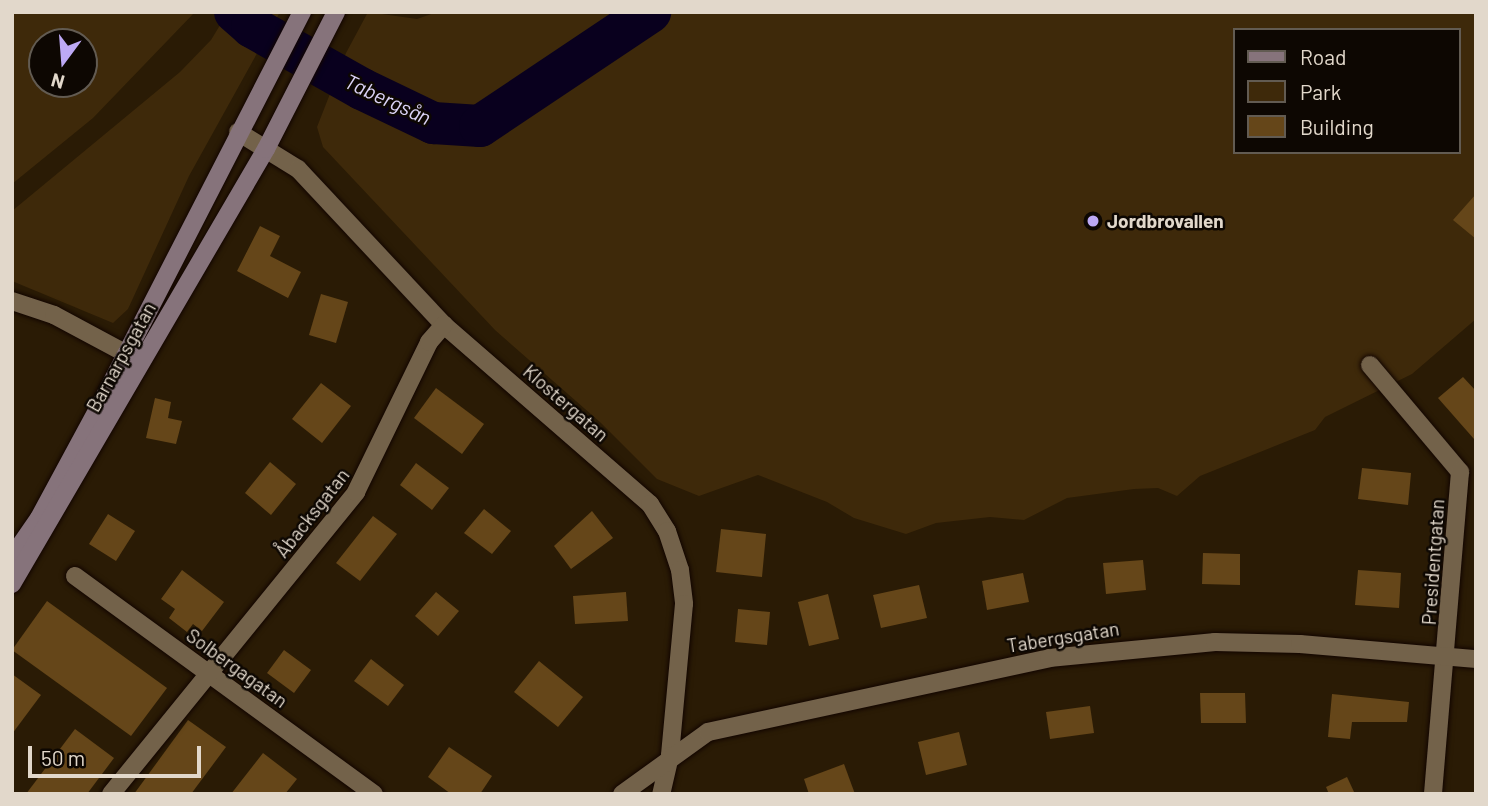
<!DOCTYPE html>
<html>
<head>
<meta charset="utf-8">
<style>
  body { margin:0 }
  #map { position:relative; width:1488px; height:806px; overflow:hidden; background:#2a1b05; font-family:Barlow,sans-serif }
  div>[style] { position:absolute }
  .green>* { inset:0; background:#3e290a }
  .river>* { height:42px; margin:-21px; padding:0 21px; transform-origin:21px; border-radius:21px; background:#09001e }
  .building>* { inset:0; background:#654619 }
  .roads { filter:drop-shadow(0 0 2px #120500) drop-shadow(0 0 2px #120500) }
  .minor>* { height:18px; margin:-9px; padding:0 9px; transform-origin:9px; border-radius:9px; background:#73624a }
  .secondary>* { height:18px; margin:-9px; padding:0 9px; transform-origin:9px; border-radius:9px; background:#86737b }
  .dots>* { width:19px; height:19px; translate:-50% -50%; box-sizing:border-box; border:4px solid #0d0702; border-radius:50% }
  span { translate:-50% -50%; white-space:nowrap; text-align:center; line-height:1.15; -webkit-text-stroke:5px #0d0702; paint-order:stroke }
  .poi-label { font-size:19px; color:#e2d8cb; font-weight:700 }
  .left { translate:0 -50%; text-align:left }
  .street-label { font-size:19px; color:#e2d8cb }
  .water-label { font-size:21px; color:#dad2f5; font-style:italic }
  .frame { position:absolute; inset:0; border:14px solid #e2d8cb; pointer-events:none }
  .legend { position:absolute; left:1233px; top:28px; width:228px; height:126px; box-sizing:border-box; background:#0d0702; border:2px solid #625b52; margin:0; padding:9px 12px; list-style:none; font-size:21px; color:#e2d8cb }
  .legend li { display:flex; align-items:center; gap:14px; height:35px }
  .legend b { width:35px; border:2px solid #625b52 }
  .north { position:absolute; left:28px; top:28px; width:70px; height:70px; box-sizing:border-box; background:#0d0702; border:2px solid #625b52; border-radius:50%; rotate:196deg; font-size:19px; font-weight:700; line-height:28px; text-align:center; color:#e2d8cb }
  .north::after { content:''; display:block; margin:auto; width:24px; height:32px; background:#bda9f5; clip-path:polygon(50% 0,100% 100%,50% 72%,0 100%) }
  .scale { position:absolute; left:28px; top:746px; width:173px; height:32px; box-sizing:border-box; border:4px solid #e2d8cb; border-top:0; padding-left:9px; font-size:21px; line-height:24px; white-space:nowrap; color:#e2d8cb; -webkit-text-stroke:5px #0d0702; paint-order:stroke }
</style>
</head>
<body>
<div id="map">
  <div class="green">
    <div style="clip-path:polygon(evenodd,12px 12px,195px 12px,93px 118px,12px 184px,12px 12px,42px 42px,84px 42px,84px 84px,42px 84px,42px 42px)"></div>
    <div style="clip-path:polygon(228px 12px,280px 12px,189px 176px,128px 309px,113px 323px,12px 281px,12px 211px,180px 72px,211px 40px)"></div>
    <div style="clip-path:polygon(evenodd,368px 12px,417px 19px,437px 12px,1476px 12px,1476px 319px,1412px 374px,1325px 417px,1315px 430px,1200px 476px,1177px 496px,1158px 488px,1134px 489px,1067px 498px,1024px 520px,990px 517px,936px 523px,906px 534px,854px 518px,827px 502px,758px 475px,699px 496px,657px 479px,601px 423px,495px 330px,323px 147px,317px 127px,346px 53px,368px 12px,1234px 30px,1458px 30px,1458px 152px,1234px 152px,1234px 30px)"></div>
  </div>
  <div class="river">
    <div style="left:235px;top:12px;width:23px;rotate:41deg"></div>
    <div style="left:252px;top:27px;width:126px;rotate:29.4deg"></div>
    <div style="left:362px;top:89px;width:79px;rotate:25.6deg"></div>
    <div style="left:433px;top:123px;width:47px;rotate:3.7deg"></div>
    <div style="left:480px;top:126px;width:205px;rotate:-33.8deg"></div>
  </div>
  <div class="building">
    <div style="clip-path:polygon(1476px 194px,1476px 239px,1453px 220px)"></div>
    <div style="clip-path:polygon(260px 226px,280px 236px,270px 256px,301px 272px,288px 298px,237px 271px)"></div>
    <div style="clip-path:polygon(321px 294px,348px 302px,336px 343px,309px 335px)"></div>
    <div style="clip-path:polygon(1463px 377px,1476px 391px,1474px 439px,1438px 398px)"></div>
    <div style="clip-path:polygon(321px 383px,351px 406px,322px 443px,292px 419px)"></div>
    <div style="clip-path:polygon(436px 388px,484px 424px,462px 454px,414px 418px)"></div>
    <div style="clip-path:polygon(155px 398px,171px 402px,168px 418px,182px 421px,176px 444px,146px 438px)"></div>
    <div style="clip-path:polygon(270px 462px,296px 484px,271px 515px,245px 493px)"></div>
    <div style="clip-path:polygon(416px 463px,449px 488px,432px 510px,400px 485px)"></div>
    <div style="clip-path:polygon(1362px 468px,1411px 473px,1408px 505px,1358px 499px)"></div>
    <div style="clip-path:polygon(484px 509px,511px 531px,492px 554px,464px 533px)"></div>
    <div style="clip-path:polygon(592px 511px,613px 538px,571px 569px,554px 546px)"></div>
    <div style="clip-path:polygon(108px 514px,135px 531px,116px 561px,89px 544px)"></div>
    <div style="clip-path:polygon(373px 516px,397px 534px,360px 581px,336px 563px)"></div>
    <div style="clip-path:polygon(721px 529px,766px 534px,762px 577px,716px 572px)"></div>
    <div style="clip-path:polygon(1203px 553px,1240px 554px,1240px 585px,1202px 584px)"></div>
    <div style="clip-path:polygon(1143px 560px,1146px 590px,1106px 594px,1103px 563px)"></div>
    <div style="clip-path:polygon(182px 570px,224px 602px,202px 631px,193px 624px,187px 632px,169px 618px,175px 609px,161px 599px)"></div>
    <div style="clip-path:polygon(1358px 570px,1401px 573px,1399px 608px,1355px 605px)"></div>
    <div style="clip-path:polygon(1023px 573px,1029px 602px,987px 610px,982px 581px)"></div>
    <div style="clip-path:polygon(919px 585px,927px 618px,881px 628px,873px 595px)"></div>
    <div style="clip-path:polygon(436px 592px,459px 611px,438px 636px,415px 616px)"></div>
    <div style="clip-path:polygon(626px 592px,628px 621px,575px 624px,573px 596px)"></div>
    <div style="clip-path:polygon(828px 594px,839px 639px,809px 646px,798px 602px)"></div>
    <div style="clip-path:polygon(47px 601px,167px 688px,131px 736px,12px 650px)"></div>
    <div style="clip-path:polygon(738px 609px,770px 612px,767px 645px,735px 642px)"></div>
    <div style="clip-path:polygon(284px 650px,311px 670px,294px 693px,267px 673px)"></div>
    <div style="clip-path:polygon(371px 659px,404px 685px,388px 706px,354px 681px)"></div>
    <div style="clip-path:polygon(539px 661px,583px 697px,558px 727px,514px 692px)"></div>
    <div style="clip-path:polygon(12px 674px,41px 695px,12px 734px)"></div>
    <div style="clip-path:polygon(1200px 693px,1245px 693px,1246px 723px,1201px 723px)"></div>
    <div style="clip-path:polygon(1332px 694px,1409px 702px,1407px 722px,1352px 722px,1350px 739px,1328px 737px)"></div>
    <div style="clip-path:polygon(1090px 706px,1094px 733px,1050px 739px,1046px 712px)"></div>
    <div style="clip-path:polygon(188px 720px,226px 747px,191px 794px,134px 794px)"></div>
    <div style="clip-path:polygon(75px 729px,114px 758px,87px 794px,26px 794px)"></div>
    <div style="clip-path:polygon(959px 732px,967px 765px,926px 775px,918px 742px)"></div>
    <div style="clip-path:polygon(449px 747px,492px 776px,480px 794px,451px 794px,428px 777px)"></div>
    <div style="clip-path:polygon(263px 753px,297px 779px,285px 794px,231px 794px)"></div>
    <div style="clip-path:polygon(844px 764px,855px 794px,809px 794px,804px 779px)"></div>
    <div style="clip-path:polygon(1347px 777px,1355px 794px,1329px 794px,1326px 787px)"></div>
  </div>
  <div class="roads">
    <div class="minor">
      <div style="left:238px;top:132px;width:70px;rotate:31.7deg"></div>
      <div style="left:298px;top:169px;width:214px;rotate:46.9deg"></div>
      <div style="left:444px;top:325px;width:273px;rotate:41deg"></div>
      <div style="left:650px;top:504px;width:32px;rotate:58deg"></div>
      <div style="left:667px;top:531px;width:41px;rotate:71.6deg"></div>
      <div style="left:680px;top:570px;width:34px;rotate:83deg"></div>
      <div style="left:684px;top:604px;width:153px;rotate:95.3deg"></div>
      <div style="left:670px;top:756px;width:39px;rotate:103deg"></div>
      <div style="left:12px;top:301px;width:44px;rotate:18.4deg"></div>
      <div style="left:54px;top:315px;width:95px;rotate:28.2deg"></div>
      <div style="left:1370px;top:365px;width:140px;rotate:49.9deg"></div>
      <div style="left:1460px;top:472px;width:323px;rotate:94.8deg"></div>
      <div style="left:75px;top:576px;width:370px;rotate:36.1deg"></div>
      <div style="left:111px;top:794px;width:389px;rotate:-50.9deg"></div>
      <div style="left:356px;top:492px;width:167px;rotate:-64deg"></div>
      <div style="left:429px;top:342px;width:23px;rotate:-49deg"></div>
      <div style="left:622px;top:794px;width:106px;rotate:-35.8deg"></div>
      <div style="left:708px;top:732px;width:349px;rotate:-12.2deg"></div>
      <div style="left:1049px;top:658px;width:167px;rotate:-5.5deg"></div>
      <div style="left:1215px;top:642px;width:85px;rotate:1.3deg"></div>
      <div style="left:1300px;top:644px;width:177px;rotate:4.9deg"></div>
    </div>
    <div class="secondary">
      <div style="left:12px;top:557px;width:47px;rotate:-55.3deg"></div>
      <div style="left:39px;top:518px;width:128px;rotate:-61.6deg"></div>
      <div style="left:100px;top:405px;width:442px;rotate:-62.8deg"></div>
      <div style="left:12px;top:584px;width:504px;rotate:-59.72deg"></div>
      <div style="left:266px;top:149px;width:154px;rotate:-62.9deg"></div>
    </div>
  </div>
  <div class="dots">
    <div style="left:1093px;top:221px;background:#bda9f5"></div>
  </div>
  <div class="poi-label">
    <span class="left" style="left:1107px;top:221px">Jordbrovallen</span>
  </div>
  <div class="street-label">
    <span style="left:121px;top:357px;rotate:-61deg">Barnarpsgatan</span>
    <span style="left:566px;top:403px;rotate:41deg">Klostergatan</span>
    <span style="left:312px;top:513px;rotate:-52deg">Åbacksgatan</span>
    <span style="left:1433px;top:562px;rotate:-86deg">Presidentgatan</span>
    <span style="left:1063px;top:637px;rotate:-9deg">Tabergsgatan</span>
    <span style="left:237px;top:668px;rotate:36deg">Solbergagatan</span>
  </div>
  <div class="water-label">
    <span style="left:388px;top:99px;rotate:25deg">Tabergsån</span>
  </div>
  <div class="frame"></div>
  <ul class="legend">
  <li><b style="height:9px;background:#86737b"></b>Road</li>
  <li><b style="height:19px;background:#3e290a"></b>Park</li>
  <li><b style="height:19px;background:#654619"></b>Building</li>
  </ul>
  <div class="north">N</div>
  <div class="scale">50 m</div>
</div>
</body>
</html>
